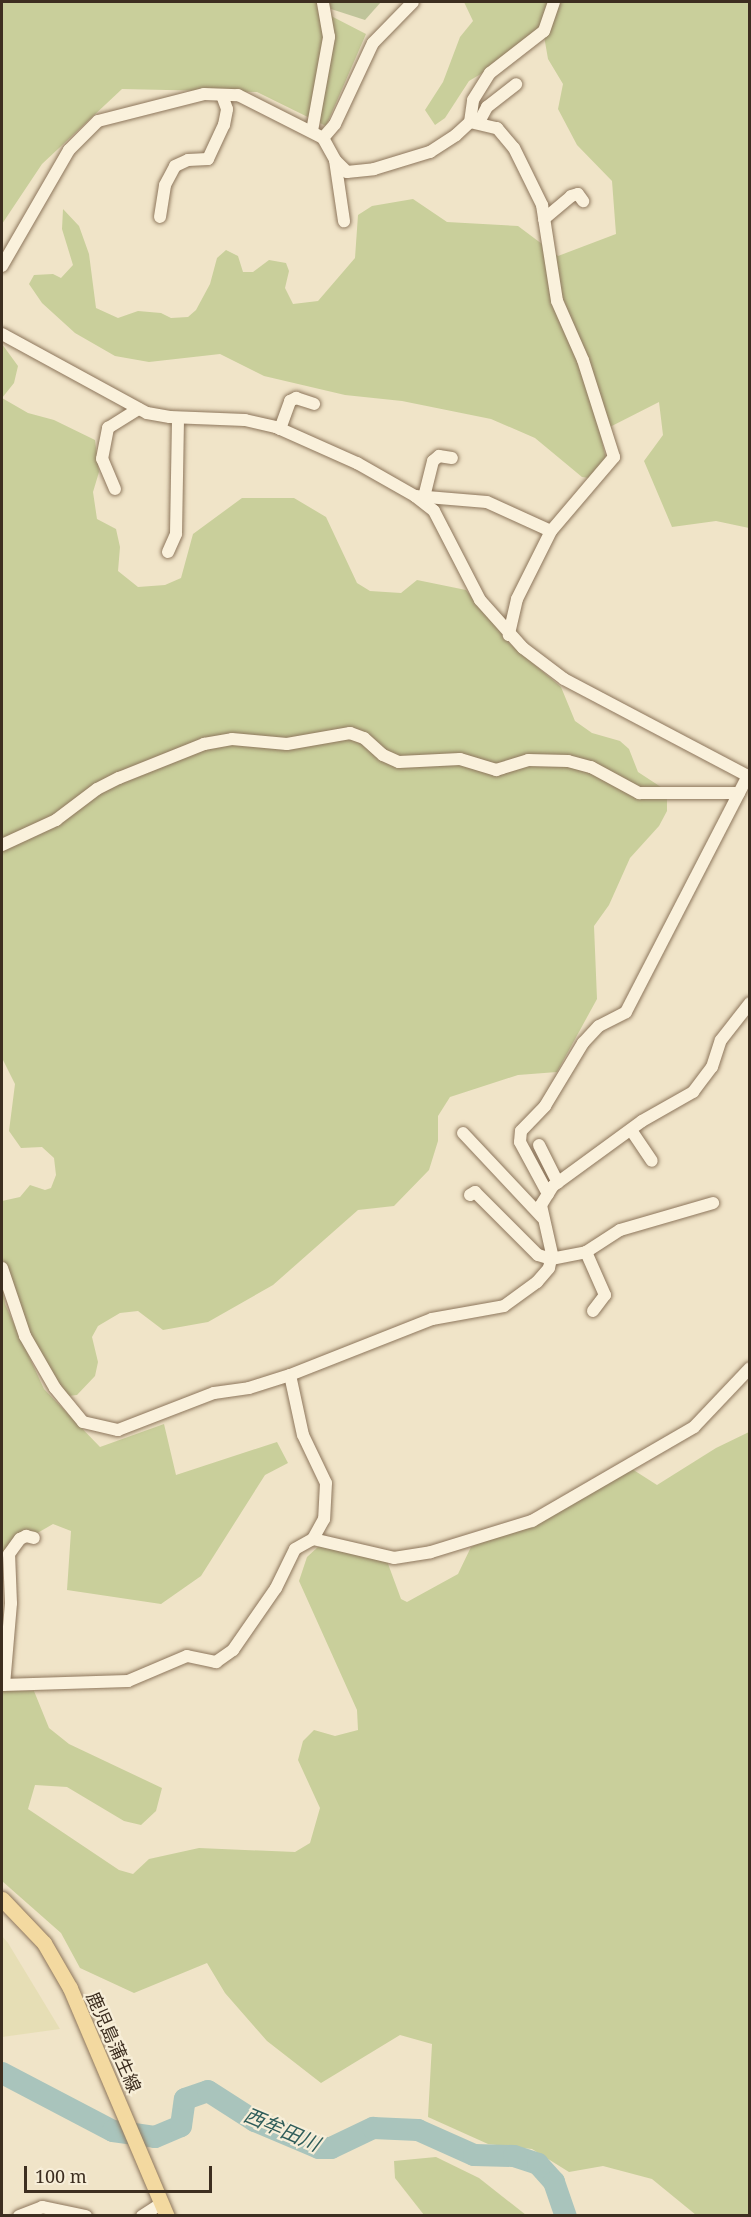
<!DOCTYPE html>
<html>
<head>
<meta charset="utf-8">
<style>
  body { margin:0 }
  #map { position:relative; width:751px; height:2217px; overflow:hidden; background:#f0e4c8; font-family:"Noto Serif","Noto Sans JP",serif }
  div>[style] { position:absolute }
  .farmland>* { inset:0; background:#e6deb5 }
  .green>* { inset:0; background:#c9cf9b }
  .cemetery>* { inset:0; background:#bfc49a }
  .river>* { height:22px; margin:-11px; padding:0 11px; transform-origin:11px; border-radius:11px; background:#a9c4bc }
  .roads { filter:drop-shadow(0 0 2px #8d765c) drop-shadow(0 0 2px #8d765c) }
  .minor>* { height:12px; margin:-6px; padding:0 6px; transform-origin:6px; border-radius:6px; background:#faf1dc }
  .major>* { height:15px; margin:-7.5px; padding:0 7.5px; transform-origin:7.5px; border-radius:7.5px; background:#f3d9a0 }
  span { translate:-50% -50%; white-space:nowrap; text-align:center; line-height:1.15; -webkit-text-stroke:4.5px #f7eed8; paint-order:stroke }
  .street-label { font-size:18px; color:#3d2e20 }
  .water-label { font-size:20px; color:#2f5d5a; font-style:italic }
  .frame { position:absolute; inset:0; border:3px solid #3d2e20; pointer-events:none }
  .scale { position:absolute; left:24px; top:2166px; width:188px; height:27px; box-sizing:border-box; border:3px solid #3d2e20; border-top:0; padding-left:8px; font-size:18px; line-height:21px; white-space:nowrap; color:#3d2e20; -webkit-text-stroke:4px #f7eed8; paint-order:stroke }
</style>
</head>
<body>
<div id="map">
  <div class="farmland">
    <div style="clip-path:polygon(2px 1936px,8px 1943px,60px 2029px,2px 2037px)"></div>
  </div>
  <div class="green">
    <div style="clip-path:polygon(2px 2px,324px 2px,333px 17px,366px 34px,326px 126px,257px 92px,122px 89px,42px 164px,2px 224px)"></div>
    <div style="clip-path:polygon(464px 2px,749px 2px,749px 528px,716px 521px,672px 527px,644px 461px,663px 435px,659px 402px,600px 432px,606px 459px,590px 478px,582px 477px,535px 438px,491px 419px,402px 401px,345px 395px,264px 376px,220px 354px,149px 362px,115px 356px,75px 333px,42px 303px,29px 284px,34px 275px,53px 274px,61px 278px,73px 265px,62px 229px,63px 209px,79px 226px,89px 254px,96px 308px,118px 318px,138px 311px,161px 313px,171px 318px,188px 317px,196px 310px,210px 284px,217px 258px,226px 250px,238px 256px,243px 272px,253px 272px,269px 260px,286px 263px,289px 271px,285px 288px,293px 304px,318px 301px,355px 258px,358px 215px,372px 206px,413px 199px,447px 222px,518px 226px,558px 256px,616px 234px,612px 181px,577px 145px,558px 109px,563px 84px,548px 59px,544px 36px,469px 81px,445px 118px,435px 125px,425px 110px,443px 82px,460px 37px,473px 21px)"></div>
    <div style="clip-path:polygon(2px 344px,18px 366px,14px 383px,2px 398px,28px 413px,54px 420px,95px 440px,99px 472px,93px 492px,97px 519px,116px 529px,120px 547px,118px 571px,138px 587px,165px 585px,181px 578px,193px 534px,242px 498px,294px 498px,326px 517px,357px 583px,370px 591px,401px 593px,417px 580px,466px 590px,509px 643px,561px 687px,575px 721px,592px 733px,620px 741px,629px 749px,638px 772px,667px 791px,667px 811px,659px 826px,630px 858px,609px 905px,594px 926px,597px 999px,557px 1072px,518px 1075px,450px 1097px,438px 1116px,438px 1141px,429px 1170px,394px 1206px,358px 1210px,273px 1285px,208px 1322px,163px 1330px,138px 1311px,120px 1313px,98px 1326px,92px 1337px,98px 1362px,95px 1376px,77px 1395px,68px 1396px,34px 1345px,2px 1257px,2px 1201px,20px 1197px,30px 1185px,45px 1190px,51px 1188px,56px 1175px,54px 1158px,42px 1147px,21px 1148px,9px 1131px,15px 1084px,2px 1058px)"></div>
    <div style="clip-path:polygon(2px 1283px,5px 1304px,44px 1389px,100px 1447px,164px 1424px,176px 1475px,277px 1442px,288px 1463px,265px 1475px,201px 1576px,161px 1604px,67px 1590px,71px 1531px,53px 1524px,3px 1553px,2px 1565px)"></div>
    <div style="clip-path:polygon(749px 1432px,749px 2215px,696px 2215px,652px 2179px,603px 2166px,569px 2172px,532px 2149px,488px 2144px,428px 2117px,432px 2044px,400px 2035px,321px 2083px,267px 2041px,225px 1993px,207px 1963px,134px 1993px,80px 1968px,61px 1933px,2px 1881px,2px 1691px,34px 1691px,49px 1728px,69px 1744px,162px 1788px,156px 1811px,141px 1825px,124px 1821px,67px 1787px,35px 1785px,28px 1809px,119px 1870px,133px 1874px,149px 1859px,199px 1848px,295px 1852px,310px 1843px,320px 1808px,298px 1760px,303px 1741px,314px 1730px,335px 1736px,358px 1730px,357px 1710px,299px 1581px,307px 1557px,319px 1546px,387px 1561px,401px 1599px,407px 1602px,458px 1574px,471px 1547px,632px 1469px,657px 1485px,716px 1448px)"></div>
    <div style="clip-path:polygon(436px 2157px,479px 2178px,526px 2215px,424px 2215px,395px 2178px,394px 2161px)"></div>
  </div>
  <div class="cemetery">
    <div style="clip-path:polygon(329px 2px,381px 2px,365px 20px,331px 9px)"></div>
  </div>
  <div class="river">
    <div style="left:2px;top:2073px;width:125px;rotate:27.6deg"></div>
    <div style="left:113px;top:2131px;width:42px;rotate:8.1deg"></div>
    <div style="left:155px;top:2137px;width:28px;rotate:-23deg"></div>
    <div style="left:181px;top:2126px;width:27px;rotate:-82deg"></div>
    <div style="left:185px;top:2099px;width:24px;rotate:-19deg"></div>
    <div style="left:208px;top:2091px;width:56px;rotate:32.6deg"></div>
    <div style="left:255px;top:2121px;width:69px;rotate:22.9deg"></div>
    <div style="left:319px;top:2148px;width:12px"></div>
    <div style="left:331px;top:2148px;width:47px;rotate:-25.5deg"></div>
    <div style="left:373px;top:2128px;width:45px;rotate:2.5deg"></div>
    <div style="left:418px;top:2130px;width:61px;rotate:24.1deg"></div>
    <div style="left:474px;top:2155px;width:40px;rotate:1.4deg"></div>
    <div style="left:514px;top:2156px;width:25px;rotate:18deg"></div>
    <div style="left:538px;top:2164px;width:24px;rotate:48deg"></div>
    <div style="left:554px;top:2182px;width:36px;rotate:71deg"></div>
  </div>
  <div class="roads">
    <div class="minor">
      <div style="left:470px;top:122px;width:28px;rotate:13deg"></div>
      <div style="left:497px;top:128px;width:26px;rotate:50deg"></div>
      <div style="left:514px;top:148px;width:64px;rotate:63.8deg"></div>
      <div style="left:542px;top:205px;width:97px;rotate:81.1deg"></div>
      <div style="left:557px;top:301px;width:64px;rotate:66.2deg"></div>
      <div style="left:583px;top:360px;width:102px;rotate:72.3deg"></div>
      <div style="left:614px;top:457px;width:97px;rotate:130.4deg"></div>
      <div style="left:551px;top:531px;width:76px;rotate:116.6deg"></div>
      <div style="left:517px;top:599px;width:37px;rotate:103deg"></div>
      <div style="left:479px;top:122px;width:17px;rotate:-62deg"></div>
      <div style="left:487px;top:107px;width:37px;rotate:-38deg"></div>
      <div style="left:312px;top:131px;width:96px;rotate:-79.7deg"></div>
      <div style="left:329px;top:37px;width:36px;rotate:-100deg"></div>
      <div style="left:323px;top:138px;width:18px;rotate:-49deg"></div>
      <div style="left:335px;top:124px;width:89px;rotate:-64.9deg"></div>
      <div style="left:373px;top:43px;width:57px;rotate:-45.7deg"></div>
      <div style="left:335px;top:160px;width:62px;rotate:81.6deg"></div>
      <div style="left:160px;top:217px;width:32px;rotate:-81deg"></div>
      <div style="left:165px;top:185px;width:21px;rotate:-62deg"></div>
      <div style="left:175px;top:166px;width:14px;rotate:-25deg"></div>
      <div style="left:188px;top:160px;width:20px;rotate:-3deg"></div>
      <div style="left:208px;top:159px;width:38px;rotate:-65deg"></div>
      <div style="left:224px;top:125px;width:16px;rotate:-79deg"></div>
      <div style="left:227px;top:109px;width:15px;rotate:-110deg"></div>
      <div style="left:544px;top:219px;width:35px;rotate:-40deg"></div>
      <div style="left:571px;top:196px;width:7px;rotate:-16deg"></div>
      <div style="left:578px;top:194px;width:9px;rotate:54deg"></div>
      <div style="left:2px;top:266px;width:134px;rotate:-60deg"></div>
      <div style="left:69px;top:150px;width:41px;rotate:-45deg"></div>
      <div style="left:98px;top:121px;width:109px;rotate:-14.3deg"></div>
      <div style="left:204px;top:94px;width:34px;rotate:2deg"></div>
      <div style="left:238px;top:95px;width:95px;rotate:26.8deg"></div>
      <div style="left:323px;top:138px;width:25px;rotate:61deg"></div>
      <div style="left:335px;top:160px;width:17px;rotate:45deg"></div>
      <div style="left:347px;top:172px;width:27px;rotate:-6deg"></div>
      <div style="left:374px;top:169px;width:59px;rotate:-16.9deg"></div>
      <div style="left:430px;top:152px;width:31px;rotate:-33deg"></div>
      <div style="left:456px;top:135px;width:19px;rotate:-43deg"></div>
      <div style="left:470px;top:122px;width:22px;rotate:-82deg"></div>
      <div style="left:473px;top:100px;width:32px;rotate:-58deg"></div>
      <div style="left:490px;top:73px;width:68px;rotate:-37.9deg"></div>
      <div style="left:544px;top:31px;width:31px;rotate:-71deg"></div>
      <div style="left:2px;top:334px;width:165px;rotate:28.6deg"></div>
      <div style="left:147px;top:413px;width:23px;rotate:10deg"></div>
      <div style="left:170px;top:417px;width:75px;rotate:2.3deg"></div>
      <div style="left:245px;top:420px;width:32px;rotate:13deg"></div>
      <div style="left:276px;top:427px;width:89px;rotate:24deg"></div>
      <div style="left:357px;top:463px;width:67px;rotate:29.6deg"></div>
      <div style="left:415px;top:496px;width:24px;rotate:38deg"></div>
      <div style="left:434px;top:511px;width:100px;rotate:62.7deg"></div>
      <div style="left:480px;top:600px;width:64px;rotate:48.1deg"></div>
      <div style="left:523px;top:648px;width:51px;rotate:37.1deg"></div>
      <div style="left:564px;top:679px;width:210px;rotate:27.8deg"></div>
      <div style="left:280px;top:429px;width:30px;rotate:-70deg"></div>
      <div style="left:290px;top:401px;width:7px;rotate:-27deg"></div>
      <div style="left:296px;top:398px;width:19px;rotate:18deg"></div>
      <div style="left:115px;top:489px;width:33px;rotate:-113deg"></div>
      <div style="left:102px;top:459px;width:32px;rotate:-79deg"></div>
      <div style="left:108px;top:428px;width:36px;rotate:-32deg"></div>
      <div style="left:415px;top:496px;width:72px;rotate:4.8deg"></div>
      <div style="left:487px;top:502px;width:70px;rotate:24.4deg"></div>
      <div style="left:424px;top:497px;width:37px;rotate:-76deg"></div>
      <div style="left:433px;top:461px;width:8px;rotate:-40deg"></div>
      <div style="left:439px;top:456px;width:13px;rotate:9deg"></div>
      <div style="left:168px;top:552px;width:20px;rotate:-66deg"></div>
      <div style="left:176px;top:534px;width:116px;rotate:-89deg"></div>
      <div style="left:2px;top:845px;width:60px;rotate:-24.8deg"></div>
      <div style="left:56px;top:820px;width:51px;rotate:-37.1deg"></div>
      <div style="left:97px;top:789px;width:25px;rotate:-27deg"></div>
      <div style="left:119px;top:778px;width:92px;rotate:-21.8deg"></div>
      <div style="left:204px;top:744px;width:28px;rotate:-10deg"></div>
      <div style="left:232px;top:739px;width:55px;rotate:5.2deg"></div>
      <div style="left:287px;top:744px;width:64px;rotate:-9.9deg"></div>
      <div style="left:350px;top:733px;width:15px;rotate:20deg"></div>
      <div style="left:364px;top:738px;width:25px;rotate:42deg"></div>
      <div style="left:383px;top:755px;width:17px;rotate:24deg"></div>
      <div style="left:399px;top:762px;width:61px;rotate:-2.8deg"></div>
      <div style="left:460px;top:759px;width:38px;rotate:17deg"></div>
      <div style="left:496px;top:770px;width:34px;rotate:-17deg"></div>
      <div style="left:528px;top:760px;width:40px;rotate:1.4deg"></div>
      <div style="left:568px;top:761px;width:24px;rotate:15deg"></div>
      <div style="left:591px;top:767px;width:55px;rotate:28.4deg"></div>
      <div style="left:639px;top:793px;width:100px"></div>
      <div style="left:631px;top:1130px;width:37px;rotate:56deg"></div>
      <div style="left:463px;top:1133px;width:115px;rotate:46.8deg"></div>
      <div style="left:539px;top:1145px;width:42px;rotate:63.4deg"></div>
      <div style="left:548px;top:1194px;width:59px;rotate:-118.3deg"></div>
      <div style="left:520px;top:1142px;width:11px;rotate:-85deg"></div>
      <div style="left:521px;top:1131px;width:35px;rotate:-46deg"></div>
      <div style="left:545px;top:1106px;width:74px;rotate:-58.9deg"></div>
      <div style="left:583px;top:1043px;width:23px;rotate:-47deg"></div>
      <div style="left:599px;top:1026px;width:30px;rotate:-27deg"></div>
      <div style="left:626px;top:1012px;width:266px;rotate:-62.7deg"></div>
      <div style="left:470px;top:1195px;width:6px;rotate:-31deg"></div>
      <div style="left:475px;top:1192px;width:89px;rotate:45deg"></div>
      <div style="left:538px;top:1255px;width:14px;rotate:17deg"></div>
      <div style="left:551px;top:1259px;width:36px;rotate:-11deg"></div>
      <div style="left:586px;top:1252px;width:40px;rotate:-32.9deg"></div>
      <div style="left:620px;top:1230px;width:97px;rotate:-16.2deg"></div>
      <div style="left:586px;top:1252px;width:47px;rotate:66.2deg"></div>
      <div style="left:605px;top:1295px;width:20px;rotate:127deg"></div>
      <div style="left:2px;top:1268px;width:72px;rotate:71.3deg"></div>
      <div style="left:25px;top:1336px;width:60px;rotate:60deg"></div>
      <div style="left:55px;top:1388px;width:44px;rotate:50.5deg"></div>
      <div style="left:83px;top:1422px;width:36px;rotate:13deg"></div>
      <div style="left:118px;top:1430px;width:103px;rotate:-21.1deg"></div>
      <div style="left:214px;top:1393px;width:35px;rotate:-8deg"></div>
      <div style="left:249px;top:1388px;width:43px;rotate:-17.6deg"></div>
      <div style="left:290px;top:1375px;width:153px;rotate:-21.5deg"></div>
      <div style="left:432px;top:1319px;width:73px;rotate:-10.2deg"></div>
      <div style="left:504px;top:1306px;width:41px;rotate:-36deg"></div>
      <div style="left:537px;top:1282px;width:18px;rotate:-49deg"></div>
      <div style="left:549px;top:1268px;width:14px;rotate:-78deg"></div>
      <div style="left:552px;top:1254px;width:50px;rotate:-102.7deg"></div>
      <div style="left:541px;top:1205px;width:22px;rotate:-58deg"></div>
      <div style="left:553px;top:1186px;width:110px;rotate:-36.1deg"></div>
      <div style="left:642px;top:1121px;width:59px;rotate:-29.6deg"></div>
      <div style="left:693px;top:1092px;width:31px;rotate:-53deg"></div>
      <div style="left:712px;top:1067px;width:28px;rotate:-72deg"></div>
      <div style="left:721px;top:1040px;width:47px;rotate:-51.9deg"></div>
      <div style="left:290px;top:1375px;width:61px;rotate:77.8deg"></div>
      <div style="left:303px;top:1435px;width:53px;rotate:64.4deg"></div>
      <div style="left:326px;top:1483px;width:36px;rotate:93deg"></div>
      <div style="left:324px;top:1519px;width:23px;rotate:119deg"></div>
      <div style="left:2px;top:1685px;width:126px;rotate:-1.8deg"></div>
      <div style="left:128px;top:1681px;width:64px;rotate:-23deg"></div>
      <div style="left:187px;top:1656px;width:30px;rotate:12deg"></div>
      <div style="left:216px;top:1662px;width:21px;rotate:-35deg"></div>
      <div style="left:233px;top:1650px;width:75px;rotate:-55.3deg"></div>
      <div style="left:276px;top:1588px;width:43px;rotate:-64deg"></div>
      <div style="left:295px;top:1549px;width:21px;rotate:-29deg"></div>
      <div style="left:313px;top:1539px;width:83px;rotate:13.2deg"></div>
      <div style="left:394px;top:1558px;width:37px;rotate:-9deg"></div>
      <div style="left:431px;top:1552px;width:106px;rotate:-17.1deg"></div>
      <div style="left:532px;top:1521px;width:187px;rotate:-30.1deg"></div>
      <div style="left:694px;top:1427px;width:81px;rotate:-46.5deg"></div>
      <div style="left:4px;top:1685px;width:82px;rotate:-85.1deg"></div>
      <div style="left:11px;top:1603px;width:49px;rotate:-92.3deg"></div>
      <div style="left:9px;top:1554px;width:19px;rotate:-54deg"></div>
      <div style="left:20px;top:1539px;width:7px;rotate:-27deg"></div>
      <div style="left:26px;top:1536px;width:8px;rotate:14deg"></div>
      <div style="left:19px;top:2216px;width:25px;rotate:-21deg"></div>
      <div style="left:42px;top:2207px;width:45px;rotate:11.6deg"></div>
      <div style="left:142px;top:2216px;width:24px;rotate:-33deg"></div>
    </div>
    <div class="major">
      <div style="left:2px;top:1899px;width:61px;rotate:46.3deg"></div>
      <div style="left:44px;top:1943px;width:52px;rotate:60deg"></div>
      <div style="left:70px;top:1988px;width:248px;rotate:67deg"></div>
    </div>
  </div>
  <div class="street-label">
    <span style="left:114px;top:2042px;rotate:66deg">鹿児島蒲生線</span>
  </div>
  <div class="water-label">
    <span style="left:282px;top:2129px;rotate:23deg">西牟田川</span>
  </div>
  <div class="frame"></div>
  <div class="scale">100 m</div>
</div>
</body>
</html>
